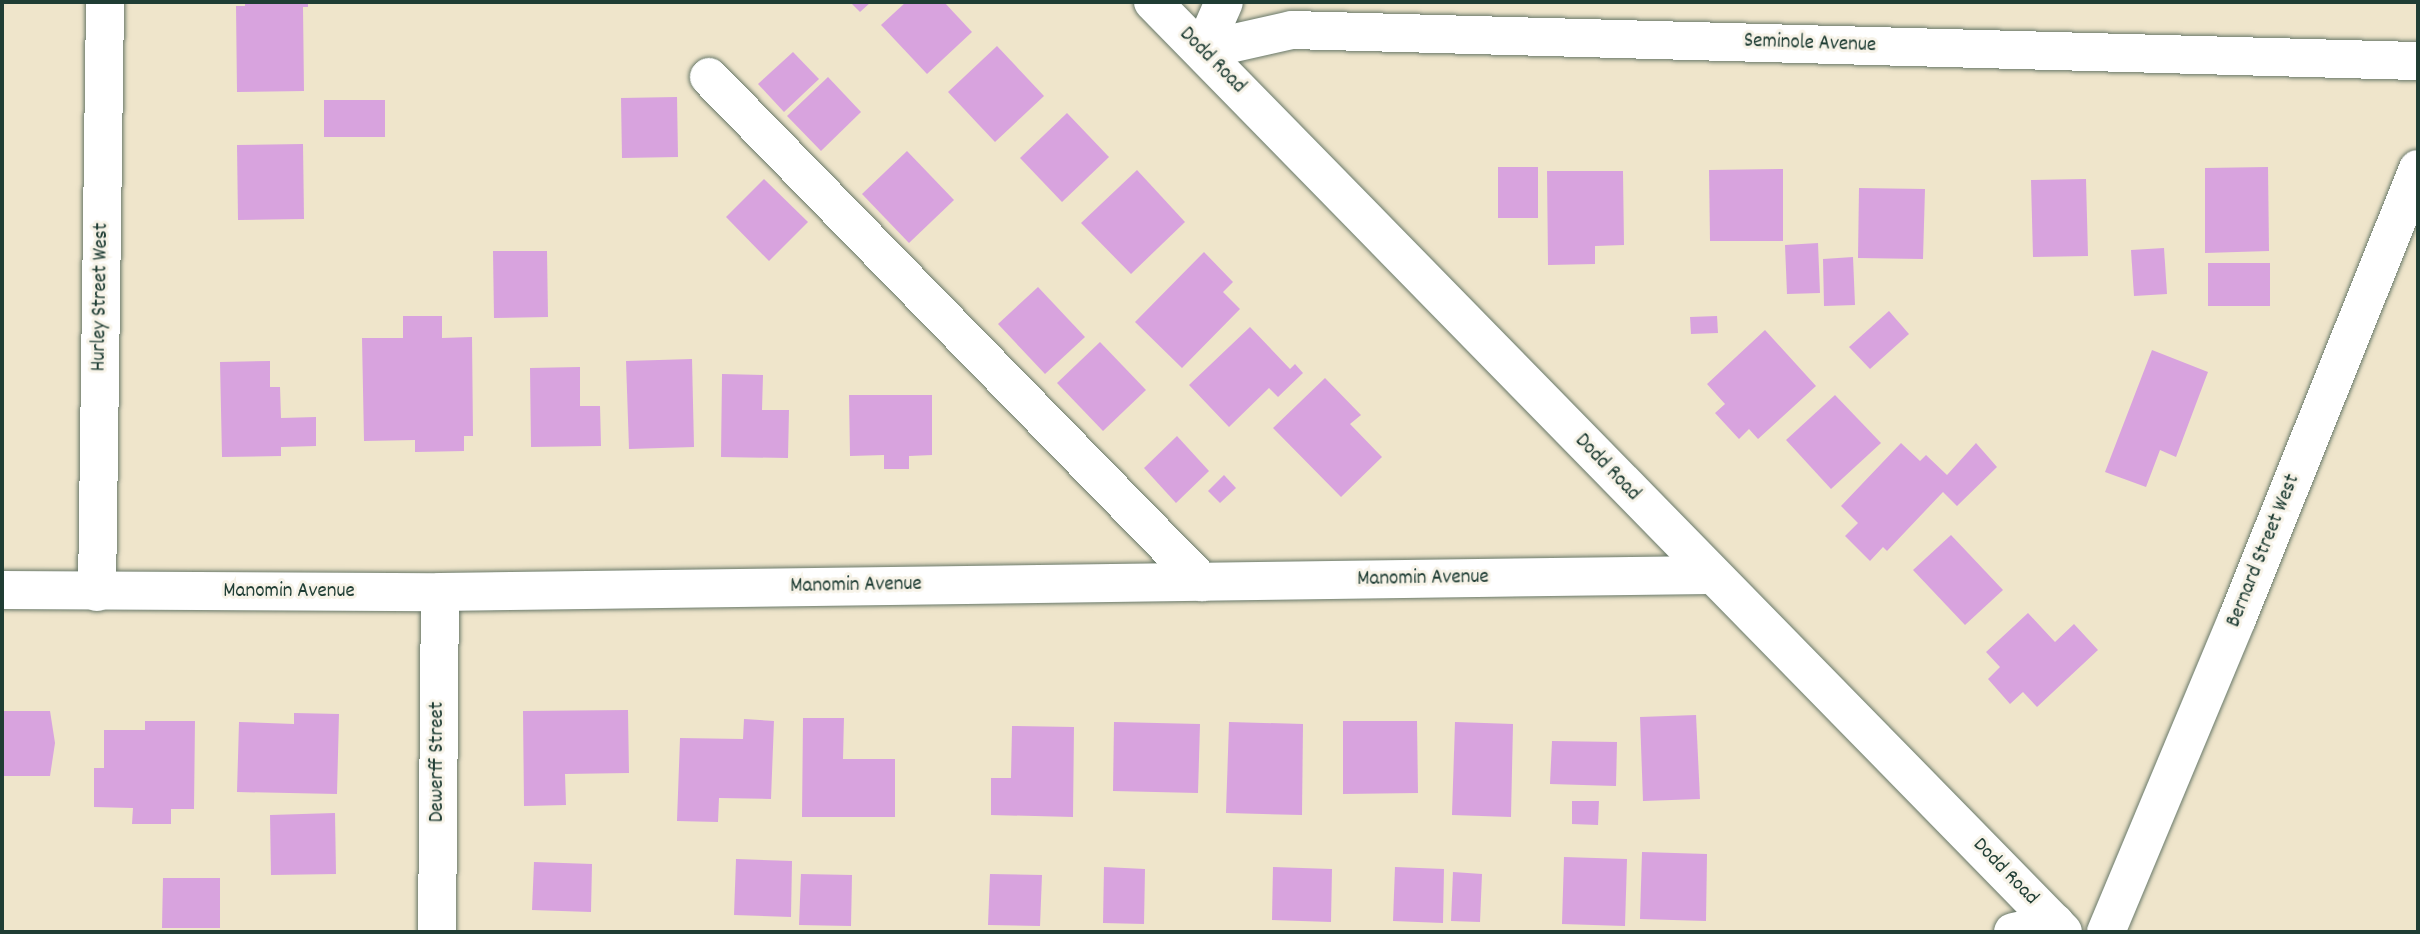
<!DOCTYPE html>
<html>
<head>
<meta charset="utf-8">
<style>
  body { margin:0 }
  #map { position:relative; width:2420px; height:934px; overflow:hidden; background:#efe5cb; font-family:Dekko,sans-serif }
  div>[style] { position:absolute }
  .building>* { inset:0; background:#d8a3de }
  .roads { filter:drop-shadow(0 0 2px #687869) drop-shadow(0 0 2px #687869) }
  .minor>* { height:38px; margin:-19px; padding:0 19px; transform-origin:19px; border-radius:19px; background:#fff }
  span { translate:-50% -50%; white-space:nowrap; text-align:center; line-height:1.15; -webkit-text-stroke:6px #f7f3e8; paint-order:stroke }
  .street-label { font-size:21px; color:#1f3d34 }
  .frame { position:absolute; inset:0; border:4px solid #1f3d34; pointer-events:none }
</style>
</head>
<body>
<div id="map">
  <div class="building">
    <div style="clip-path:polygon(245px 2px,308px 2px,308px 7px,303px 7px,304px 91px,237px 92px,236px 6px,245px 6px)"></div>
    <div style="clip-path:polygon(850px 2px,871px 2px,860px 12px)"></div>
    <div style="clip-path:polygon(906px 2px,944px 2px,972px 32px,927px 74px,881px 25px)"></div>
    <div style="clip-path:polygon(997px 46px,1044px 96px,995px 142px,948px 92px)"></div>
    <div style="clip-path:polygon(793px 52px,819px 79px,784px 112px,758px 84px)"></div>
    <div style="clip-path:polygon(828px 77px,861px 112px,821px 151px,787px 116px)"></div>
    <div style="clip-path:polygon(677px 97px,678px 157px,622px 158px,621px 98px)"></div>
    <div style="clip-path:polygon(324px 100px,385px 100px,385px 137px,324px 137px)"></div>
    <div style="clip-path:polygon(1067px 113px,1109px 157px,1062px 202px,1020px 158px)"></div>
    <div style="clip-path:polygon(303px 144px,304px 219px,238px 220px,237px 145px)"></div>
    <div style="clip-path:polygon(907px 151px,954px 200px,909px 243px,862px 194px)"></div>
    <div style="clip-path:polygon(1498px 167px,1538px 167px,1538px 218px,1498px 218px)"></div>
    <div style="clip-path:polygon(2268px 167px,2269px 251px,2205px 253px,2205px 168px)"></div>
    <div style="clip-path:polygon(1783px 169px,1783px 241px,1710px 241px,1709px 170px)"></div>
    <div style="clip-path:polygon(1137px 170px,1185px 222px,1131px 274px,1081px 223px)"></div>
    <div style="clip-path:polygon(1547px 171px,1623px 171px,1624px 245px,1595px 246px,1595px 264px,1548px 265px)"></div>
    <div style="clip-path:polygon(764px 179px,808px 222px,769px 261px,726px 217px)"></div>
    <div style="clip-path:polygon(2086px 179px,2088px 256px,2033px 257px,2031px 180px)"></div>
    <div style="clip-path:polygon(1859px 188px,1925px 189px,1923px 259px,1858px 258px)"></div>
    <div style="clip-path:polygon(1818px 243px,1820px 293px,1787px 294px,1785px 245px)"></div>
    <div style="clip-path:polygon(2164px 248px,2167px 294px,2134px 296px,2131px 250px)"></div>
    <div style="clip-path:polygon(493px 251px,547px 251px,548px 317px,494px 318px)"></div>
    <div style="clip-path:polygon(1204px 252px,1233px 282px,1223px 292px,1240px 309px,1182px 368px,1135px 322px)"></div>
    <div style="clip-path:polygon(1853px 257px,1855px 305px,1824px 306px,1823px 259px)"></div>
    <div style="clip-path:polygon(2208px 263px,2270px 263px,2270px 306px,2208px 306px)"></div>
    <div style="clip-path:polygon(1038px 287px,1085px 337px,1045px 374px,998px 324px)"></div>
    <div style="clip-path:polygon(1889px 311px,1909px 334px,1870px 369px,1849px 347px)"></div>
    <div style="clip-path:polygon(403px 316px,442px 316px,442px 338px,472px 337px,473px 436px,464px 436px,464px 451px,415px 452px,415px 440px,364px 441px,362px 338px,403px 338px)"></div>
    <div style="clip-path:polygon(1717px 316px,1718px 333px,1691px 334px,1690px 317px)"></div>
    <div style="clip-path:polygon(1250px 327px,1290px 369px,1295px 364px,1303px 373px,1278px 397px,1269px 388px,1229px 427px,1189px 385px)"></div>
    <div style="clip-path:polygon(1765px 330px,1816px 386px,1758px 439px,1749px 429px,1739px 439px,1715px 413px,1725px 404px,1707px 384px)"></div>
    <div style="clip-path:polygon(1100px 342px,1146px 390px,1103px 431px,1057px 383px)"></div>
    <div style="clip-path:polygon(2152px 350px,2208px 372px,2176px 457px,2160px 450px,2146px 487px,2105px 472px)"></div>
    <div style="clip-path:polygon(692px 359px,694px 447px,629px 449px,626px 361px)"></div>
    <div style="clip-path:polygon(270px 361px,270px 387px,280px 387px,281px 418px,316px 417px,316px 446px,281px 447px,281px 456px,222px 457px,220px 362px)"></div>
    <div style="clip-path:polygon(580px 367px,580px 406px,600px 406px,601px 446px,531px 447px,530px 368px)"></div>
    <div style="clip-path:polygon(722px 374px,763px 375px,762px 410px,789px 410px,788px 458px,721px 457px)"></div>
    <div style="clip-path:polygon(1325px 378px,1361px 415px,1350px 424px,1382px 457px,1341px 497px,1273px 428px)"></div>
    <div style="clip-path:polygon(849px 395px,932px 395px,932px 455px,909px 456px,909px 469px,884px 469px,884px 455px,850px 456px)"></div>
    <div style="clip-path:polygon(1835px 395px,1881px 443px,1831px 489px,1786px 440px)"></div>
    <div style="clip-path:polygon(1177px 436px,1209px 471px,1176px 503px,1144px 468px)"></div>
    <div style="clip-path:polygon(1901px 443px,1920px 461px,1926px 455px,1947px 475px,1976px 443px,1997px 467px,1957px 506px,1943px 492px,1887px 551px,1883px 547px,1870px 561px,1845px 536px,1858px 523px,1841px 506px)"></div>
    <div style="clip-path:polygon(1224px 475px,1236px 488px,1220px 503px,1208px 491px)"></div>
    <div style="clip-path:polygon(1951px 535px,2003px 590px,1965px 625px,1913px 570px)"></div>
    <div style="clip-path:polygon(2028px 613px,2055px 642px,2074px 624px,2098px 650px,2037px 707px,2023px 692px,2010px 704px,1988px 679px,2000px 667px,1986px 652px)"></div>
    <div style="clip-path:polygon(628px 710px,629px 773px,565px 774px,566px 805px,524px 806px,523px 711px)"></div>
    <div style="clip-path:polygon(2px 711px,50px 711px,55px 743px,50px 776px,2px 776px)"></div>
    <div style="clip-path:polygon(294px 713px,339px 714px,337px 794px,237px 792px,239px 722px,294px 724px)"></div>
    <div style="clip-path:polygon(1696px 715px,1700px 799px,1643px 801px,1640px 717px)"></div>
    <div style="clip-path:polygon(803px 718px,844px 718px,843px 759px,895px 759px,895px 817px,802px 817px)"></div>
    <div style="clip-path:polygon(744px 719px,774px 721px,771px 799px,719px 798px,718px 822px,677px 821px,680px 738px,743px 739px)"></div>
    <div style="clip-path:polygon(145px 721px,195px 721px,194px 809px,171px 809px,171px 824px,132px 824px,133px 808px,94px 807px,94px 768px,104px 768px,104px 730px,145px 730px)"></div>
    <div style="clip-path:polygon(1343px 721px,1417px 721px,1418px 793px,1343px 794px)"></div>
    <div style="clip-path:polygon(1114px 722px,1200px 724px,1198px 793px,1113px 791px)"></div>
    <div style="clip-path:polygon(1229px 722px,1303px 724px,1302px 815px,1226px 813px)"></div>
    <div style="clip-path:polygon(1455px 722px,1513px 724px,1511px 817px,1452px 815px)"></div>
    <div style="clip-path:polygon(1012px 726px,1074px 727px,1073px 817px,991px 815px,991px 778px,1011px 778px)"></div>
    <div style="clip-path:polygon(1552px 741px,1617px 742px,1616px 786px,1550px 784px)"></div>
    <div style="clip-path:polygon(1572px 801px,1599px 801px,1598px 825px,1572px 824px)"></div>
    <div style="clip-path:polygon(335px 813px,336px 874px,271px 875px,270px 815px)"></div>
    <div style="clip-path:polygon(1642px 852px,1707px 854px,1706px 921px,1640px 919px)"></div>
    <div style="clip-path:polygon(1564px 857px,1627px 859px,1625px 926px,1562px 924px)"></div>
    <div style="clip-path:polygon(736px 859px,792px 861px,791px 917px,734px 915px)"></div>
    <div style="clip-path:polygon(534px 862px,592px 864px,591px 912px,532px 910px)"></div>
    <div style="clip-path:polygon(1104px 867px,1145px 869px,1144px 924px,1103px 923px)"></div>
    <div style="clip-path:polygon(1273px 867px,1332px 869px,1331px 922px,1272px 920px)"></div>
    <div style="clip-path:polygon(1395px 867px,1444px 869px,1443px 923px,1393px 921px)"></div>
    <div style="clip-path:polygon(1453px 872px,1482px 874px,1480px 922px,1451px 921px)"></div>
    <div style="clip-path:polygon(801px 874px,852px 875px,851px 926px,799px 925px)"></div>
    <div style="clip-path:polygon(990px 874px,1042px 875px,1040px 926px,988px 925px)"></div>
    <div style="clip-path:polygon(163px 878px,220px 878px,220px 928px,162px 928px)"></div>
  </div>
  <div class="roads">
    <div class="minor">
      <div style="left:1153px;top:2px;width:1301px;rotate:45.62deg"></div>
      <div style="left:1203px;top:50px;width:91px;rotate:-12.7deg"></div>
      <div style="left:1292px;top:30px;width:1126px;rotate:1.58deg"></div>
      <div style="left:1203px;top:50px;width:52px;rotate:-66.4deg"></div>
      <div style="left:709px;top:77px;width:706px;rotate:45.69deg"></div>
      <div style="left:2px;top:590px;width:438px;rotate:0.3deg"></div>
      <div style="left:440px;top:592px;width:1271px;rotate:-0.77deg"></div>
      <div style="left:97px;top:592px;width:590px;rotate:-89.22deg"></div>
      <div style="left:437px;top:932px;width:340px;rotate:-89.5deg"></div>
      <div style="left:2013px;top:932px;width:43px;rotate:-12.1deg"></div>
      <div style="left:2106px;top:932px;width:339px;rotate:-67.3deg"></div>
      <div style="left:2237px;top:619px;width:485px;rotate:-68.1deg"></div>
    </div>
  </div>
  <div class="street-label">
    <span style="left:1810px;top:44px;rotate:2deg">Seminole Avenue</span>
    <span style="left:1212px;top:61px;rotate:45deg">Dodd Road</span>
    <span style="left:101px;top:297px;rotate:-89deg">Hurley Street West</span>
    <span style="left:1607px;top:468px;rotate:46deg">Dodd Road</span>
    <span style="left:2264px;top:551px;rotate:-68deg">Bernard Street West</span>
    <span style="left:1423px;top:579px;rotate:-1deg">Manomin Avenue</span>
    <span style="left:856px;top:586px;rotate:-1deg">Manomin Avenue</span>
    <span style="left:289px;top:592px">Manomin Avenue</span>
    <span style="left:438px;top:762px;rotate:-90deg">Dewerff Street</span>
    <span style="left:2005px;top:872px;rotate:46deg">Dodd Road</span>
  </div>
  <div class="frame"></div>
</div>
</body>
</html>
